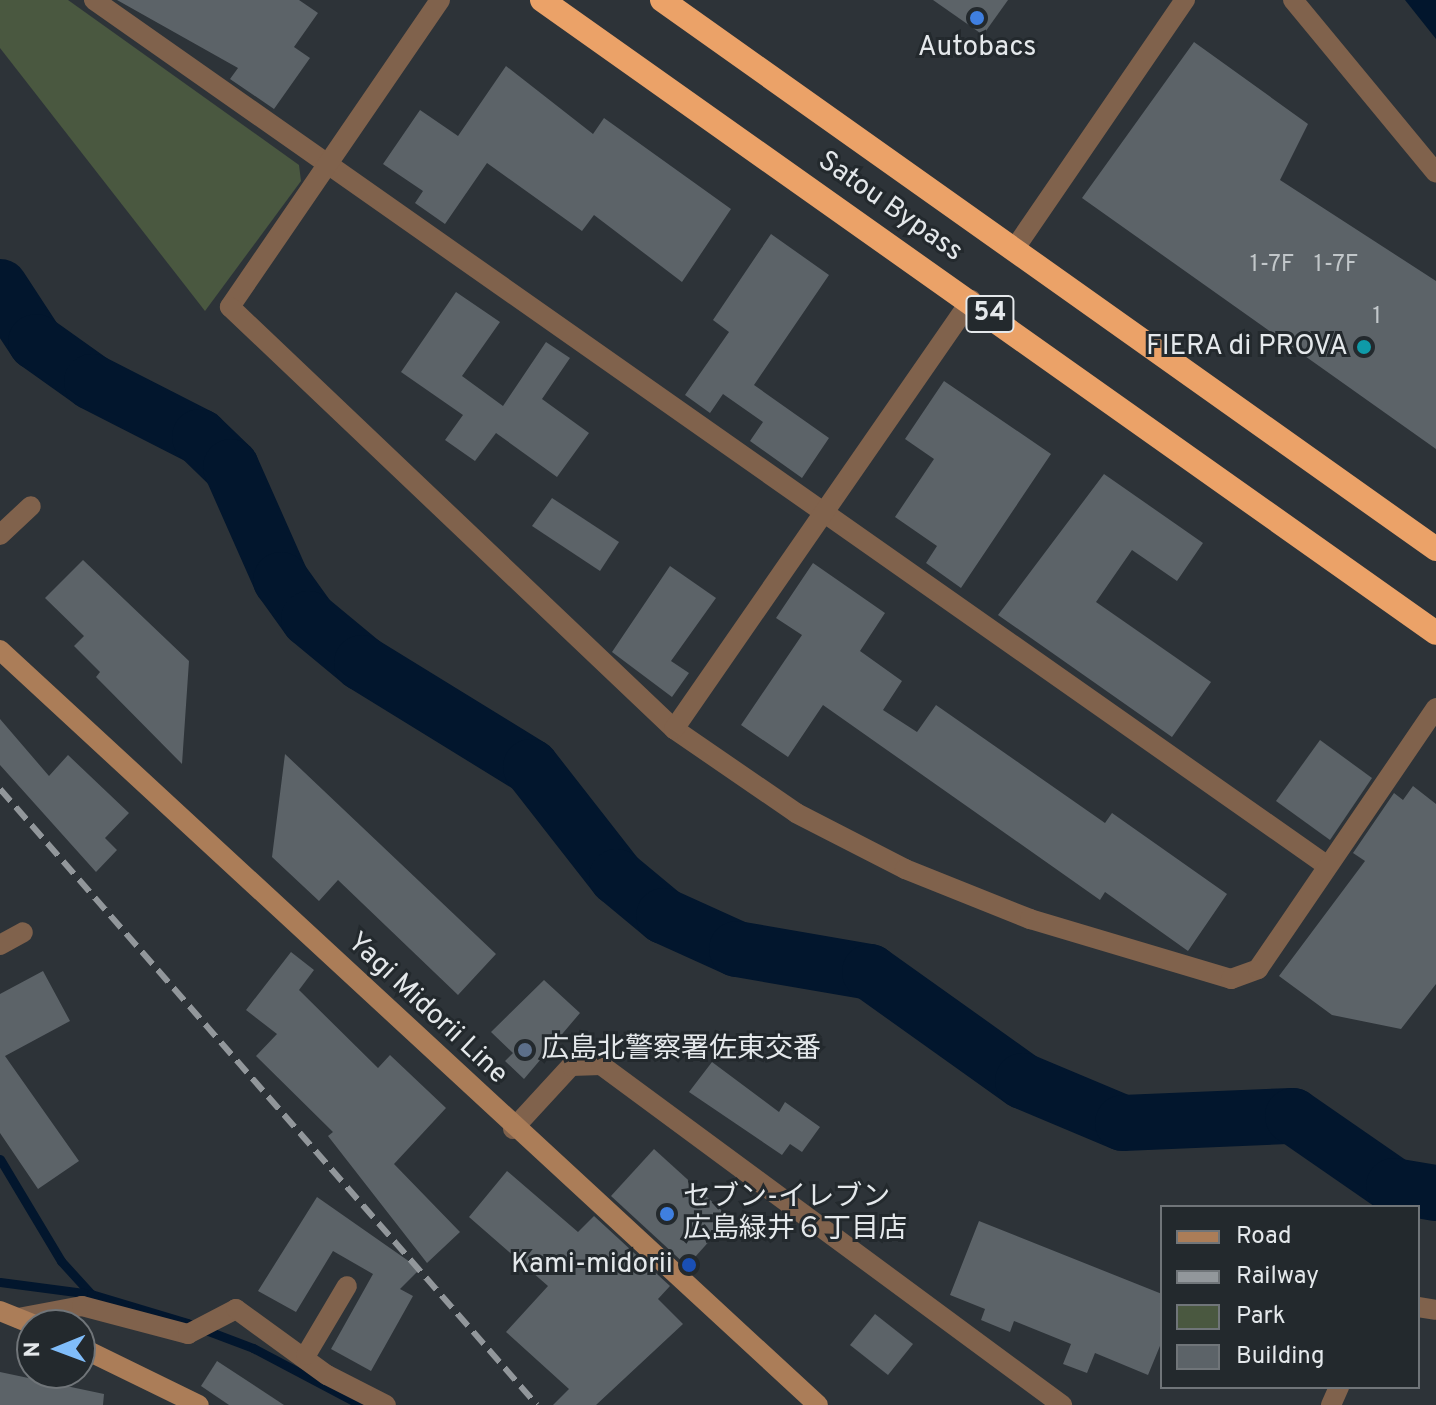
<!DOCTYPE html>
<html>
<head>
<meta charset="utf-8">
<style>
  body { margin:0 }
  #map { position:relative; width:1436px; height:1405px; overflow:hidden; background:#2d3338; font-family:Overpass,"Noto Sans JP",sans-serif }
  div>[style] { position:absolute }
  .green>* { inset:0; background:#4a5840 }
  .water>* { inset:0; background:#02162d }
  .stream>* { height:9px; margin:-4.5px; padding:0 4.5px; transform-origin:4.5px; border-radius:4.5px; background:#02162d }
  .river>* { height:56px; margin:-28px; padding:0 28px; transform-origin:28px; border-radius:28px; background:#02162d }
  .building>* { inset:0; background:#5c6368 }
  .street>* { height:20px; margin:-10px; padding:0 10px; transform-origin:10px; border-radius:10px; background:#80624c }
  .secondary>* { height:20px; margin:-10px; padding:0 10px; transform-origin:10px; border-radius:10px; background:#ab7d58 }
  .highway>* { height:24px; margin:-12px; padding:0 12px; transform-origin:12px; border-radius:12px; background:#eba268 }
  .rail>* { height:6px; margin-top:-3px; transform-origin:0; background:repeating-linear-gradient(90deg,#92979b 0 16px,transparent 0 24px) }
  .dots>* { width:22px; height:22px; translate:-50% -50%; box-sizing:border-box; border:4px solid #23292d; border-radius:50% }
  span { translate:-50% -50%; white-space:nowrap; text-align:center; line-height:1.15; -webkit-text-stroke:6px #23292d; paint-order:stroke }
  .number-label { font-size:24px; color:#c2c7ca }
  .number-label span { -webkit-text-stroke-width:0 }
  .shield-label span { padding:2px 6px; background:#23292d; border:2px solid; border-radius:6px; -webkit-text-stroke-width:0 }
  .shield-label { font-size:26px; color:#e4e8eb; font-weight:700 }
  .poi-label { font-size:28px; color:#e4e8eb }
  .right { translate:-100% -50%; text-align:right }
  .left { translate:0 -50%; text-align:left }
  .street-label { font-size:28px; color:#e4e8eb }
  .legend { position:absolute; left:1160px; top:1205px; width:260px; height:184px; box-sizing:border-box; background:#23292d; border:2px solid #707579; margin:0; padding:10px 14px; list-style:none; font-size:24px; color:#e4e8eb }
  .legend li { display:flex; align-items:center; gap:16px; height:40px }
  .legend b { width:40px; border:2px solid #707579 }
  .north { position:absolute; left:16px; top:1309px; width:80px; height:80px; box-sizing:border-box; background:#23292d; border:2px solid #707579; border-radius:50%; rotate:269deg; font-size:22px; font-weight:700; line-height:32px; text-align:center; color:#e4e8eb }
  .north::after { content:''; display:block; margin:auto; width:28px; height:36px; background:#80bdfa; clip-path:polygon(50% 0,100% 100%,50% 72%,0 100%) }
</style>
</head>
<body>
<div id="map">
  <div class="green">
    <div style="clip-path:polygon(0 0,68px 0,299px 165px,301px 181px,205px 311px,0 48px)"></div>
  </div>
  <div class="water">
    <div style="clip-path:polygon(1405px 0,1436px 0,1436px 39px)"></div>
  </div>
  <div class="stream">
    <div style="left:0;top:1159px;width:119px;rotate:59.1deg"></div>
    <div style="left:61px;top:1261px;width:45px;rotate:47.7deg"></div>
    <div style="left:0;top:1282px;width:92px;rotate:7.5deg"></div>
    <div style="left:91px;top:1294px;width:100px;rotate:16.8deg"></div>
    <div style="left:187px;top:1323px;width:71px;rotate:20.7deg"></div>
    <div style="left:253px;top:1348px;width:122px;rotate:27.8deg"></div>
  </div>
  <div class="river">
    <div style="left:0;top:287px;width:66px;rotate:56.8deg"></div>
    <div style="left:36px;top:342px;width:69px;rotate:35.5deg"></div>
    <div style="left:92px;top:382px;width:121px;rotate:27deg"></div>
    <div style="left:200px;top:437px;width:43px;rotate:44.1deg"></div>
    <div style="left:231px;top:467px;width:124px;rotate:66.1deg"></div>
    <div style="left:281px;top:580px;width:48px;rotate:54.3deg"></div>
    <div style="left:309px;top:619px;width:69px;rotate:39.7deg"></div>
    <div style="left:362px;top:663px;width:198px;rotate:31.6deg"></div>
    <div style="left:531px;top:767px;width:140px;rotate:52deg"></div>
    <div style="left:617px;top:877px;width:61px;rotate:39.7deg"></div>
    <div style="left:664px;top:916px;width:80px;rotate:24.3deg"></div>
    <div style="left:737px;top:949px;width:135px;rotate:9.8deg"></div>
    <div style="left:870px;top:972px;width:188px;rotate:35.5deg"></div>
    <div style="left:1023px;top:1081px;width:108px;rotate:22.8deg"></div>
    <div style="left:1123px;top:1123px;width:170px;rotate:-2.4deg"></div>
    <div style="left:1293px;top:1116px;width:123px;rotate:34.7deg"></div>
    <div style="left:1394px;top:1186px;width:43px;rotate:9.5deg"></div>
  </div>
  <div class="building">
    <div style="clip-path:polygon(117px 0,299px 0,318px 13px,294px 47px,310px 58px,274px 109px,230px 79px,238px 68px)"></div>
    <div style="clip-path:polygon(933px 0,1008px 0,983px 35px)"></div>
    <div style="clip-path:polygon(1194px 42px,1308px 124px,1280px 180px,1436px 281px,1436px 449px,1082px 198px)"></div>
    <div style="clip-path:polygon(506px 66px,593px 134px,604px 118px,731px 209px,682px 282px,594px 215px,582px 231px,487px 163px,445px 224px,415px 203px,423px 191px,383px 164px,420px 110px,458px 136px)"></div>
    <div style="clip-path:polygon(771px 234px,829px 275px,754px 385px,829px 438px,802px 478px,750px 441px,763px 422px,723px 394px,710px 413px,685px 395px,729px 332px,713px 320px)"></div>
    <div style="clip-path:polygon(456px 292px,500px 322px,462px 376px,503px 406px,546px 342px,570px 358px,542px 399px,589px 433px,557px 477px,496px 433px,475px 461px,445px 440px,463px 415px,401px 372px)"></div>
    <div style="clip-path:polygon(944px 381px,1051px 454px,961px 588px,926px 563px,937px 546px,895px 517px,934px 459px,905px 439px)"></div>
    <div style="clip-path:polygon(1104px 474px,1203px 543px,1177px 581px,1132px 550px,1096px 602px,1211px 682px,1172px 737px,998px 615px)"></div>
    <div style="clip-path:polygon(552px 498px,619px 542px,600px 571px,532px 526px)"></div>
    <div style="clip-path:polygon(83px 560px,189px 661px,182px 764px,96px 677px,100px 672px,74px 646px,84px 636px,45px 598px)"></div>
    <div style="clip-path:polygon(813px 563px,885px 613px,860px 651px,902px 681px,883px 710px,917px 732px,936px 705px,1105px 823px,1112px 813px,1227px 894px,1188px 951px,1105px 892px,1100px 900px,823px 705px,788px 757px,741px 725px,802px 635px,776px 618px)"></div>
    <div style="clip-path:polygon(670px 566px,716px 598px,671px 661px,689px 673px,672px 697px,612px 652px)"></div>
    <div style="clip-path:polygon(0 719px,49px 776px,68px 755px,129px 813px,105px 838px,117px 850px,96px 872px,0 765px)"></div>
    <div style="clip-path:polygon(1320px 740px,1372px 778px,1330px 840px,1276px 801px)"></div>
    <div style="clip-path:polygon(285px 754px,496px 954px,458px 995px,338px 880px,319px 901px,272px 857px)"></div>
    <div style="clip-path:polygon(1413px 786px,1436px 804px,1436px 984px,1401px 1029px,1332px 1015px,1279px 976px,1365px 861px,1353px 853px,1394px 793px,1403px 800px)"></div>
    <div style="clip-path:polygon(291px 952px,314px 970px,299px 990px,378px 1068px,390px 1055px,446px 1108px,394px 1164px,460px 1232px,427px 1263px,328px 1136px,333px 1132px,256px 1056px,277px 1034px,246px 1010px)"></div>
    <div style="clip-path:polygon(43px 971px,70px 1021px,5px 1056px,79px 1161px,38px 1189px,0 1133px,0 994px)"></div>
    <div style="clip-path:polygon(544px 980px,580px 1013px,524px 1079px,505px 1061px,513px 1053px,491px 1032px)"></div>
    <div style="clip-path:polygon(712px 1062px,779px 1112px,785px 1102px,820px 1127px,802px 1152px,790px 1144px,782px 1155px,689px 1092px)"></div>
    <div style="clip-path:polygon(654px 1149px,730px 1218px,687px 1266px,611px 1196px)"></div>
    <div style="clip-path:polygon(507px 1171px,578px 1232px,594px 1216px,670px 1286px,658px 1299px,683px 1324px,596px 1405px,553px 1405px,569px 1389px,506px 1332px,548px 1286px,469px 1217px)"></div>
    <div style="clip-path:polygon(317px 1197px,420px 1269px,400px 1289px,413px 1296px,371px 1371px,331px 1349px,373px 1274px,333px 1251px,296px 1312px,258px 1291px)"></div>
    <div style="clip-path:polygon(979px 1221px,1162px 1294px,1162px 1341px,1148px 1375px,1095px 1353px,1087px 1373px,1063px 1364px,1071px 1344px,1014px 1321px,1010px 1332px,981px 1320px,985px 1309px,950px 1295px)"></div>
    <div style="clip-path:polygon(875px 1314px,913px 1344px,888px 1375px,850px 1345px)"></div>
    <div style="clip-path:polygon(217px 1361px,284px 1405px,229px 1405px,201px 1386px)"></div>
    <div style="clip-path:polygon(0 1372px,104px 1394px,103px 1405px,0 1405px)"></div>
  </div>
  <div class="street">
    <div style="left:94px;top:0;width:1505px;rotate:35.07deg"></div>
    <div style="left:440px;top:0;width:372px;rotate:124.4deg"></div>
    <div style="left:230px;top:307px;width:613px;rotate:43.54deg"></div>
    <div style="left:674px;top:729px;width:148px;rotate:34.5deg"></div>
    <div style="left:796px;top:813px;width:123px;rotate:27.2deg"></div>
    <div style="left:905px;top:869px;width:135px;rotate:21.8deg"></div>
    <div style="left:1030px;top:919px;width:210px;rotate:16.6deg"></div>
    <div style="left:1231px;top:979px;width:29px;rotate:-20deg"></div>
    <div style="left:1258px;top:969px;width:316px;rotate:-55.7deg"></div>
    <div style="left:1293px;top:0;width:224px;rotate:50.4deg"></div>
    <div style="left:1015px;top:248px;width:301px;rotate:-55.6deg"></div>
    <div style="left:0;top:535px;width:42px;rotate:-43.1deg"></div>
    <div style="left:674px;top:729px;width:522px;rotate:-55.3deg"></div>
    <div style="left:0;top:945px;width:26px;rotate:-29deg"></div>
    <div style="left:513px;top:1129px;width:86px;rotate:-47.4deg"></div>
    <div style="left:571px;top:1066px;width:30px;rotate:-2deg"></div>
    <div style="left:601px;top:1065px;width:573px;rotate:36.41deg"></div>
    <div style="left:1418px;top:1307px;width:18px;rotate:9deg"></div>
    <div style="left:18px;top:1318px;width:65px;rotate:-10.6deg"></div>
    <div style="left:82px;top:1306px;width:110px;rotate:14.8deg"></div>
    <div style="left:188px;top:1334px;width:54px;rotate:-27.5deg"></div>
    <div style="left:236px;top:1309px;width:112px;rotate:36deg"></div>
    <div style="left:327px;top:1375px;width:66px;rotate:27deg"></div>
    <div style="left:306px;top:1355px;width:80px;rotate:-59.3deg"></div>
    <div style="left:1331px;top:1405px;width:20px;rotate:-66deg"></div>
  </div>
  <div class="secondary">
    <div style="left:0;top:650px;width:1113px;rotate:42.71deg"></div>
    <div style="left:0;top:1311px;width:37px;rotate:22deg"></div>
    <div style="left:80px;top:1347px;width:132px;rotate:26deg"></div>
  </div>
  <div class="highway">
    <div style="left:542px;top:0;width:1095px;rotate:35.3deg"></div>
    <div style="left:662px;top:0;width:949px;rotate:35.35deg"></div>
  </div>
  <div class="rail">
    <div style="left:0;top:789px;width:817px;rotate:48.92deg"></div>
  </div>
  <div class="dots">
    <div style="left:977px;top:18px;background:#3f7fe0"></div>
    <div style="left:1364px;top:347px;background:#0f9aa8"></div>
    <div style="left:525px;top:1050px;background:#5c6f8a"></div>
    <div style="left:667px;top:1214px;background:#3f7fe0"></div>
    <div style="left:689px;top:1265px;background:#1a4fb4"></div>
  </div>
  <div class="number-label">
    <span style="left:1272px;top:266px">1-7F</span>
    <span style="left:1336px;top:266px">1-7F</span>
    <span style="left:1377px;top:318px">1</span>
  </div>
  <div class="shield-label">
    <span style="left:990px;top:314px">54</span>
  </div>
  <div class="poi-label">
    <span style="left:977px;top:48px">Autobacs</span>
    <span class="right" style="left:1348px;top:347px">FIERA di PROVA</span>
    <span class="left" style="left:541px;top:1050px">広島北警察署佐東交番</span>
    <span class="left" style="left:683px;top:1214px">セブン‐イレブン<br>広島緑井６丁目店</span>
    <span class="right" style="left:673px;top:1265px">Kami-midorii</span>
  </div>
  <div class="street-label">
    <span style="left:890px;top:207px;rotate:35deg">Satou Bypass</span>
    <span style="left:427px;top:1009px;rotate:43deg">Yagi Midorii Line</span>
  </div>
  <ul class="legend">
  <li><b style="height:10px;background:#ab7d58"></b>Road</li>
  <li><b style="height:10px;background:#92979b"></b>Railway</li>
  <li><b style="height:22px;background:#4a5840"></b>Park</li>
  <li><b style="height:22px;background:#5c6368"></b>Building</li>
  </ul>
  <div class="north">N</div>
</div>
</body>
</html>
